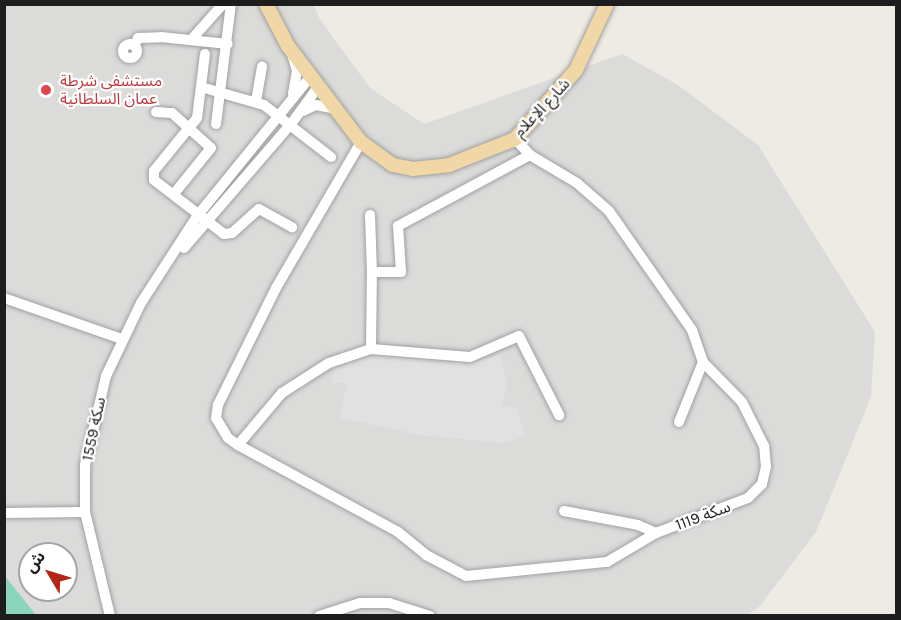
<!DOCTYPE html>
<html>
<head>
<meta charset="utf-8">
<style>
  body { margin:0 }
  #map { position:relative; width:901px; height:620px; overflow:hidden; background:#edebe4; font-family:Karla,"Noto Sans Arabic",sans-serif }
  div>[style] { position:absolute }
  .residential>* { inset:0; background:#dbdbda }
  .pitch>* { inset:0; background:#8bd4be }
  .parking>* { inset:0; background:#e1e1e1 }
  .roads { filter:drop-shadow(0 0 2px #a1a1a1) drop-shadow(0 0 2px #a1a1a1) }
  .minor>* { height:10px; margin:-5px; padding:0 5px; transform-origin:5px; border-radius:5px; background:#fff }
  .minor>.ring { margin:-5px; padding:0; box-sizing:content-box; background:none; border:10px solid #fff; border-radius:50% }
  .major>* { height:14px; margin:-7px; padding:0 7px; transform-origin:7px; border-radius:7px; background:#f1d7a6 }
  .dots>* { width:16px; height:16px; translate:-50% -50%; box-sizing:border-box; border:3px solid #fff; border-radius:50% }
  span { translate:-50% -50%; white-space:nowrap; text-align:center; line-height:1.15; -webkit-text-stroke:4.5px #fff; paint-order:stroke }
  .health-label { font-size:16px; color:#be3a42 }
  .left { translate:0 -50%; text-align:left }
  .street-label { font-size:16px; color:#1d1d1d }
  .frame { position:absolute; inset:0; border:6px solid #1d1d1d; pointer-events:none }
  .north { position:absolute; left:18px; top:542px; width:60px; height:60px; box-sizing:border-box; background:#fff; border:2px solid #a5a5a5; border-radius:50%; rotate:308deg; font-size:16px; font-weight:700; line-height:24px; text-align:center; color:#1d1d1d }
  .north::after { content:''; display:block; margin:auto; width:21px; height:27px; background:#b42517; clip-path:polygon(50% 0,100% 100%,50% 72%,0 100%) }
</style>
</head>
<body>
<div id="map">
  <div class="residential">
    <div style="clip-path:polygon(evenodd,4px 5px,314px 5px,319px 18px,370px 88px,424px 124px,622px 54px,678px 85px,758px 145px,875px 332px,871px 397px,816px 532px,759px 607px,748px 615px,5px 615px,4px 5px,30px 554px,66px 554px,66px 590px,30px 590px,30px 554px)"></div>
  </div>
  <div class="pitch">
    <div style="clip-path:polygon(4px 576px,5px 576px,36px 615px,5px 615px)"></div>
  </div>
  <div class="parking">
    <div style="clip-path:polygon(340px 350px,472px 363px,501px 354px,507px 385px,501px 405px,517px 408px,525px 436px,506px 443px,426px 436px,340px 418px,347px 383px,331px 383px)"></div>
  </div>
  <div class="roads">
    <div class="minor">
      <div style="left:191px;top:40px;width:48px;rotate:-48.4deg"></div>
      <div class="ring" style="left:123px;top:44px;width:4px;height:4px"></div>
      <div style="left:134px;top:46px;width:9px;rotate:-63deg"></div>
      <div style="left:138px;top:38px;width:23px;rotate:-2deg"></div>
      <div style="left:161px;top:37px;width:67px;rotate:6deg"></div>
      <div style="left:205px;top:54px;width:64px;rotate:97.1deg"></div>
      <div style="left:197px;top:118px;width:68px;rotate:129.1deg"></div>
      <div style="left:154px;top:171px;width:9px;rotate:90deg"></div>
      <div style="left:154px;top:180px;width:88px;rotate:37.6deg"></div>
      <div style="left:224px;top:234px;width:8px;rotate:-7deg"></div>
      <div style="left:232px;top:233px;width:36px;rotate:-42deg"></div>
      <div style="left:259px;top:209px;width:38px;rotate:29deg"></div>
      <div style="left:293px;top:57px;width:15px;rotate:74deg"></div>
      <div style="left:297px;top:71px;width:23px;rotate:100deg"></div>
      <div style="left:201px;top:87px;width:66px;rotate:15.9deg"></div>
      <div style="left:264px;top:105px;width:85px;rotate:37.8deg"></div>
      <div style="left:256px;top:101px;width:35px;rotate:-80deg"></div>
      <div style="left:303px;top:111px;width:14px;rotate:-25deg"></div>
      <div style="left:316px;top:105px;width:20px;rotate:11deg"></div>
      <div style="left:156px;top:112px;width:16px;rotate:4deg"></div>
      <div style="left:172px;top:113px;width:52px;rotate:41.9deg"></div>
      <div style="left:211px;top:148px;width:60px;rotate:129deg"></div>
      <div style="left:216px;top:124px;width:121px;rotate:-82.9deg"></div>
      <div style="left:361px;top:142px;width:169px;rotate:120.2deg"></div>
      <div style="left:276px;top:288px;width:131px;rotate:116.4deg"></div>
      <div style="left:218px;top:405px;width:13px;rotate:99deg"></div>
      <div style="left:216px;top:418px;width:23px;rotate:59deg"></div>
      <div style="left:228px;top:438px;width:12px;rotate:35deg"></div>
      <div style="left:238px;top:445px;width:182px;rotate:28.5deg"></div>
      <div style="left:398px;top:532px;width:36px;rotate:39deg"></div>
      <div style="left:426px;top:555px;width:45px;rotate:27.7deg"></div>
      <div style="left:466px;top:576px;width:142px;rotate:-5.7deg"></div>
      <div style="left:607px;top:562px;width:57px;rotate:-30.6deg"></div>
      <div style="left:656px;top:533px;width:98px;rotate:-20.8deg"></div>
      <div style="left:748px;top:498px;width:20px;rotate:-45deg"></div>
      <div style="left:762px;top:484px;width:17px;rotate:-77deg"></div>
      <div style="left:766px;top:467px;width:21px;rotate:-95deg"></div>
      <div style="left:764px;top:446px;width:49px;rotate:-116.6deg"></div>
      <div style="left:742px;top:402px;width:56px;rotate:-134.3deg"></div>
      <div style="left:703px;top:362px;width:34px;rotate:-109deg"></div>
      <div style="left:692px;top:330px;width:145px;rotate:-124.9deg"></div>
      <div style="left:609px;top:211px;width:43px;rotate:-138.8deg"></div>
      <div style="left:577px;top:183px;width:55px;rotate:-149.2deg"></div>
      <div style="left:530px;top:155px;width:22px;rotate:-133deg"></div>
      <div style="left:370px;top:215px;width:57px;rotate:88deg"></div>
      <div style="left:184px;top:248px;width:164px;rotate:-49.2deg"></div>
      <div style="left:291px;top:124px;width:46px;rotate:-53.9deg"></div>
      <div style="left:4px;top:298px;width:125px;rotate:19.2deg"></div>
      <div style="left:371px;top:349px;width:99px;rotate:4.6deg"></div>
      <div style="left:470px;top:357px;width:53px;rotate:-23.2deg"></div>
      <div style="left:519px;top:336px;width:89px;rotate:63.1deg"></div>
      <div style="left:679px;top:422px;width:65px;rotate:-68.2deg"></div>
      <div style="left:238px;top:445px;width:68px;rotate:-49.8deg"></div>
      <div style="left:282px;top:393px;width:56px;rotate:-32.6deg"></div>
      <div style="left:329px;top:363px;width:44px;rotate:-18.4deg"></div>
      <div style="left:371px;top:349px;width:77px;rotate:-89.3deg"></div>
      <div style="left:372px;top:272px;width:29px"></div>
      <div style="left:401px;top:272px;width:46px;rotate:-93.7deg"></div>
      <div style="left:398px;top:226px;width:150px;rotate:-28.3deg"></div>
      <div style="left:564px;top:511px;width:75px;rotate:10.7deg"></div>
      <div style="left:638px;top:525px;width:20px;rotate:24deg"></div>
      <div style="left:4px;top:513px;width:81px;rotate:-0.7deg"></div>
      <div style="left:110px;top:616px;width:107px;rotate:-103.5deg"></div>
      <div style="left:85px;top:512px;width:47px;rotate:-90deg"></div>
      <div style="left:85px;top:465px;width:91px;rotate:-76.7deg"></div>
      <div style="left:106px;top:376px;width:81px;rotate:-64.4deg"></div>
      <div style="left:141px;top:303px;width:105px;rotate:-57.1deg"></div>
      <div style="left:198px;top:215px;width:178px;rotate:-50.9deg"></div>
      <div style="left:319px;top:616px;width:43px;rotate:-17.6deg"></div>
      <div style="left:360px;top:603px;width:29px"></div>
      <div style="left:389px;top:603px;width:43px;rotate:17.6deg"></div>
    </div>
    <div class="major">
      <div style="left:266px;top:4px;width:47px;rotate:62.4deg"></div>
      <div style="left:288px;top:46px;width:121px;rotate:52.8deg"></div>
      <div style="left:361px;top:142px;width:39px;rotate:36deg"></div>
      <div style="left:393px;top:165px;width:20px;rotate:11deg"></div>
      <div style="left:413px;top:169px;width:36px;rotate:-6deg"></div>
      <div style="left:449px;top:165px;width:71px;rotate:-21.5deg"></div>
      <div style="left:515px;top:139px;width:92px;rotate:-48.5deg"></div>
      <div style="left:576px;top:70px;width:73px;rotate:-64.8deg"></div>
    </div>
  </div>
  <div class="dots">
    <div style="left:46px;top:90px;background:#e0444e"></div>
  </div>
  <div class="health-label">
    <span class="left" style="left:60px;top:90px">مستشفى شرطة<br>عمان السلطانية</span>
  </div>
  <div class="street-label">
    <span style="left:542px;top:108px;rotate:-47deg">شارع الإعلام</span>
    <span style="left:94px;top:429px;rotate:-78deg">سكة 1559</span>
    <span style="left:703px;top:516px;rotate:-20deg">سكة 1119</span>
  </div>
  <div class="frame"></div>
  <div class="north">ش</div>
</div>
</body>
</html>
